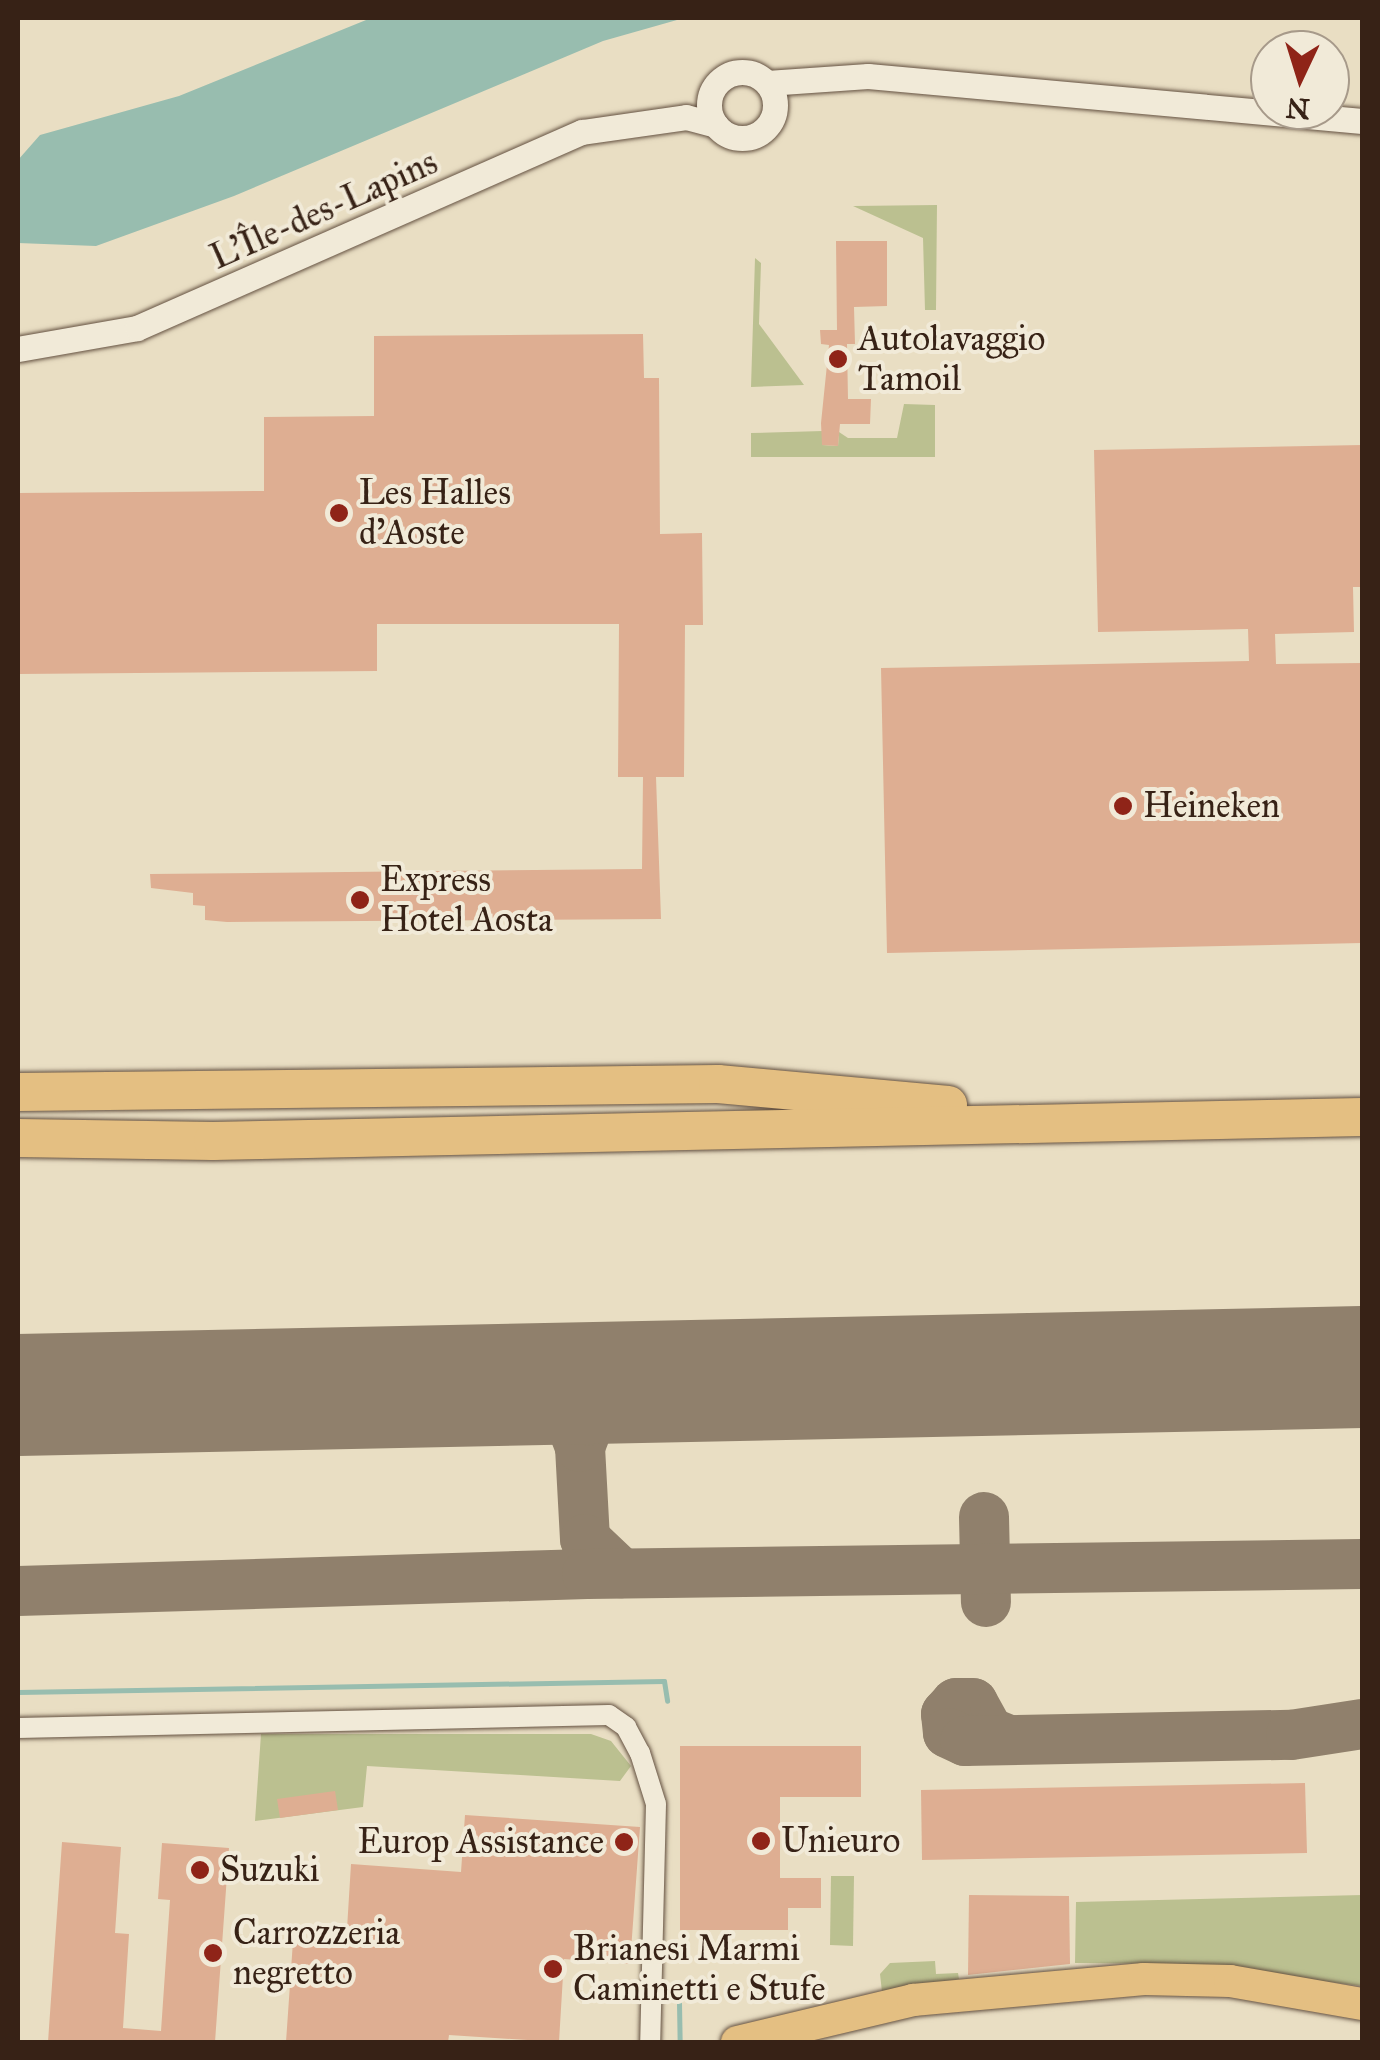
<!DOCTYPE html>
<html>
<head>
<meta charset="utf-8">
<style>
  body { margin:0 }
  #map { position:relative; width:1380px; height:2060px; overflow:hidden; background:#e9dec3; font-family:"IM FELL Great Primer",serif }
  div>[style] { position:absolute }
  .green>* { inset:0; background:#bbc090 }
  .water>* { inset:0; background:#98bdaf }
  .stream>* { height:5px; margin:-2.5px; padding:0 2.5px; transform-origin:2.5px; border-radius:2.5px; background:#98bdaf }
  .taxiway>* { height:50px; margin:-25px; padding:0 25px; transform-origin:25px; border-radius:25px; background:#90806c }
  .runway>* { height:122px; margin:-61px; padding:0 61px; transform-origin:61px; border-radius:61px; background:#90806c }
  .building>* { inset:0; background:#deae92 }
  .roads { filter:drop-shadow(0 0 2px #645141) drop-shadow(0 0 2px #645141) }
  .minor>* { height:20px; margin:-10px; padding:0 10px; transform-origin:10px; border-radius:10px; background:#f1ead8 }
  .tertiary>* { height:25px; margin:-12.5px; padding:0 12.5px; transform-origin:12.5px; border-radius:12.5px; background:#f1ead8 }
  .tertiary>.ring { margin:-12.5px; padding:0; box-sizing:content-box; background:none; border:25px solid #f1ead8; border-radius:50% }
  .primary>* { height:32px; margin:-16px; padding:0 16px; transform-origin:16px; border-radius:16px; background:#e4bf82 }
  .motorway>* { height:38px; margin:-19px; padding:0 19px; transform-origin:19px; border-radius:19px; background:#e4bf82 }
  .dots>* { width:28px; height:28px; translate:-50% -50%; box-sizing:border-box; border:5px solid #f1ead8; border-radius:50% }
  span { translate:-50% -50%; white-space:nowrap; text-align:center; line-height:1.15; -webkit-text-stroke:8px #f1ead8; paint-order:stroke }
  .street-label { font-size:35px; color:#372216 }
  .poi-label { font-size:35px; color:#372216 }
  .left { translate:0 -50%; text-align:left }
  .right { translate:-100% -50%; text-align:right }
  .frame { position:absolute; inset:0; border:20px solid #372216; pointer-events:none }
  .north { position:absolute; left:1250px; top:30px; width:100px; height:100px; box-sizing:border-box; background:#f1ead8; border:2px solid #a79a8a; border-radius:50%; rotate:184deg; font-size:28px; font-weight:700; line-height:40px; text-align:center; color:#372216 }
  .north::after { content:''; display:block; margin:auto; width:35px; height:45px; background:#8f2418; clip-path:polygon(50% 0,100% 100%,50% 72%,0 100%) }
</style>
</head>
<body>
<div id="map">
  <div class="green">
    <div style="clip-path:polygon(937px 205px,936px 310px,925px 310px,923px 238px,853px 206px)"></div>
    <div style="clip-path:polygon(755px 258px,761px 263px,759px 324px,804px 385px,751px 387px)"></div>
    <div style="clip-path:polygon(904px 404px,935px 405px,935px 457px,751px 457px,751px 433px,823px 431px,822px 445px,838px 446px,839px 432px,848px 438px,897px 438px)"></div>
    <div style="clip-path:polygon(261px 1734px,591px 1734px,611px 1741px,631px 1766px,620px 1781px,367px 1766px,363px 1807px,255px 1821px)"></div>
    <div style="clip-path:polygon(831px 1876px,854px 1876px,853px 1946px,830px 1945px)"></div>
    <div style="clip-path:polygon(1362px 1895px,1362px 1986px,1186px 1964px,1075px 1963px,1076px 1902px)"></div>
    <div style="clip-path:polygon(935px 1961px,936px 1974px,958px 1973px,959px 1979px,882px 1992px,880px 1974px,890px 1963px)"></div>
  </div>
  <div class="water">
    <div style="clip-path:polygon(371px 18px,684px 18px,603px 41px,234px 196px,96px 246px,18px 243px,18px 160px,40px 135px,179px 96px)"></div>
  </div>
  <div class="stream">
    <div style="left:18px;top:1692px;width:646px;rotate:-0.98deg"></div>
    <div style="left:664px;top:1681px;width:20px;rotate:81deg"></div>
    <div style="left:679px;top:2003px;width:39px;rotate:89deg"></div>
  </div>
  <div class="taxiway">
    <div style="left:1353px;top:1367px;width:9px;rotate:13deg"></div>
    <div style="left:498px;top:1385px;width:54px;rotate:19.4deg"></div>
    <div style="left:549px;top:1403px;width:33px;rotate:45deg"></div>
    <div style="left:572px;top:1426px;width:22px;rotate:69deg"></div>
    <div style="left:580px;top:1447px;width:92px;rotate:86.9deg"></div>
    <div style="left:585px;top:1539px;width:50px;rotate:43.4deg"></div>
    <div style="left:580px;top:1447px;width:28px;rotate:-69deg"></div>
    <div style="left:590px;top:1421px;width:28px;rotate:-48deg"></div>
    <div style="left:609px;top:1400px;width:53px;rotate:-20.8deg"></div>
    <div style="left:984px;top:1517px;width:85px;rotate:88.7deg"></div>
    <div style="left:18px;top:1591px;width:569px;rotate:-1.71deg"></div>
    <div style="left:587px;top:1574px;width:775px;rotate:-0.74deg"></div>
    <div style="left:1009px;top:1740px;width:22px;rotate:-158deg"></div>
    <div style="left:989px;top:1732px;width:33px;rotate:-119deg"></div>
    <div style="left:973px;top:1703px;width:17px;rotate:180deg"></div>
    <div style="left:956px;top:1703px;width:15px;rotate:132deg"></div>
    <div style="left:946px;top:1714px;width:19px;rotate:84deg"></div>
    <div style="left:948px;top:1733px;width:19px;rotate:25deg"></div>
    <div style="left:965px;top:1741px;width:326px;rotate:-1.1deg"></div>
    <div style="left:1291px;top:1735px;width:72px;rotate:-8.8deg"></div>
  </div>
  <div class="runway">
    <div style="left:18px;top:1395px;width:1344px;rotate:-1.19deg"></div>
  </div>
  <div class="building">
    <div style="clip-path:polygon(836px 241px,887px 241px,887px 306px,854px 307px,855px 344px,847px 344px,848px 399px,871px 399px,870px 424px,840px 424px,838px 446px,822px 445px,821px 423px,829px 345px,821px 344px,820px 330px,837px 330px)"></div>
    <div style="clip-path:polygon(643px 334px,644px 378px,659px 378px,660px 534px,702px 533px,703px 625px,685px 625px,684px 777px,656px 777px,661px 919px,227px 922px,205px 920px,205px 906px,193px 905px,193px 893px,151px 888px,150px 874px,642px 869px,643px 777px,618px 777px,619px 624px,377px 624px,377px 671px,18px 674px,18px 493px,264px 491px,264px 417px,374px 416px,374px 336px)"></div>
    <div style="clip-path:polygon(1362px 445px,1362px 587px,1353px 587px,1354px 632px,1275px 634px,1276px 664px,1362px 663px,1362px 943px,887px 953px,881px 668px,1249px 661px,1248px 629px,1098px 632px,1094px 450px)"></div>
    <div style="clip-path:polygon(680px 1746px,861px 1746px,861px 1797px,780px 1797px,780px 1878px,821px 1878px,821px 1908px,788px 1908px,788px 1930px,680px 1930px)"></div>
    <div style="clip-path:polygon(1305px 1783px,1307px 1853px,922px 1860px,921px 1790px)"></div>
    <div style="clip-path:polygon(335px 1791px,338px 1810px,280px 1818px,277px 1799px)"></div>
    <div style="clip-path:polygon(465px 1815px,640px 1827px,630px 1964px,564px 1959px,559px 2042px,449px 2035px,448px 2042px,286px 2042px,293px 1941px,346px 1945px,351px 1864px,461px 1872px)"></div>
    <div style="clip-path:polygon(62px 1842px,121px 1847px,115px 1933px,129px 1934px,123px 2028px,161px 2031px,170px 1900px,158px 1899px,162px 1843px,229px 1848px,215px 2042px,48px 2042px)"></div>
    <div style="clip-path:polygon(969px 1895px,1069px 1896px,1070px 1964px,968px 1975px)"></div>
  </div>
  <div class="roads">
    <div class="minor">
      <div style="left:18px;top:1728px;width:591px;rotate:-1.26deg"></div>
      <div style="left:609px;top:1715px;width:21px;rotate:35deg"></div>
      <div style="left:626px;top:1727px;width:30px;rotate:62deg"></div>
      <div style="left:640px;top:1753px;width:53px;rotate:72.6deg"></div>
      <div style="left:656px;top:1804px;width:238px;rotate:91.4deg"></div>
    </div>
    <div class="tertiary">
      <div class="ring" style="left:709px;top:72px;width:41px;height:41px"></div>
      <div style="left:767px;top:83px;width:101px;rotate:-4deg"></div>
      <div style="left:868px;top:76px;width:496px;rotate:5.2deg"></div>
      <div style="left:18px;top:349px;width:121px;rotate:-10deg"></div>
      <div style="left:137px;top:328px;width:486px;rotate:-23.8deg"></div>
      <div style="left:582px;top:132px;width:105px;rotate:-8.2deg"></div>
      <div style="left:686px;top:117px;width:31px;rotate:15deg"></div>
    </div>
    <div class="primary">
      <div style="left:737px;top:2042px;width:181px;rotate:-13.4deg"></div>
      <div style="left:913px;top:2000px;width:232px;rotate:-5.2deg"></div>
      <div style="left:1144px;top:1979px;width:86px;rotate:1.3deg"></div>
      <div style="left:1230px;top:1981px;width:134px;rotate:9.9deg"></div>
    </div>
    <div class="motorway">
      <div style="left:18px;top:1092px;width:700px;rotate:-0.65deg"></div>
      <div style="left:718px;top:1084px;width:231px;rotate:5.2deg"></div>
      <div style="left:18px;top:1138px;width:195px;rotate:0.9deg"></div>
      <div style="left:213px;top:1141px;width:1149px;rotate:-1.2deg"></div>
    </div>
  </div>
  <div class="dots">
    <div style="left:838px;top:359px;background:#8f2418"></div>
    <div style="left:339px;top:513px;background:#8f2418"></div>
    <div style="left:1123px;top:806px;background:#8f2418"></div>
    <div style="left:360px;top:900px;background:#8f2418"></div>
    <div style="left:761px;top:1841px;background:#8f2418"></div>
    <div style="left:624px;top:1842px;background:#8f2418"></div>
    <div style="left:200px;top:1870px;background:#8f2418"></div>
    <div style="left:213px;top:1953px;background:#8f2418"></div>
    <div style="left:553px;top:1969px;background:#8f2418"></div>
  </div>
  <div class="street-label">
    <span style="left:324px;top:210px;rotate:-24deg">L'Île-des-Lapins</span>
  </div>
  <div class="poi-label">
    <span class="left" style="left:858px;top:359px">Autolavaggio<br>Tamoil</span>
    <span class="left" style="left:359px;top:513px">Les Halles<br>d'Aoste</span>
    <span class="left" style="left:1143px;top:806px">Heineken</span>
    <span class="left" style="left:380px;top:900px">Express<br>Hotel Aosta</span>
    <span class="left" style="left:781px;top:1841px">Unieuro</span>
    <span class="right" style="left:604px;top:1842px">Europ Assistance</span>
    <span class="left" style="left:220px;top:1870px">Suzuki</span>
    <span class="left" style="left:233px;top:1953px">Carrozzeria<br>negretto</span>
    <span class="left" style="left:573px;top:1969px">Brianesi Marmi<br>Caminetti e Stufe</span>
  </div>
  <div class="frame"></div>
  <div class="north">N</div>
</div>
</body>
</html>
